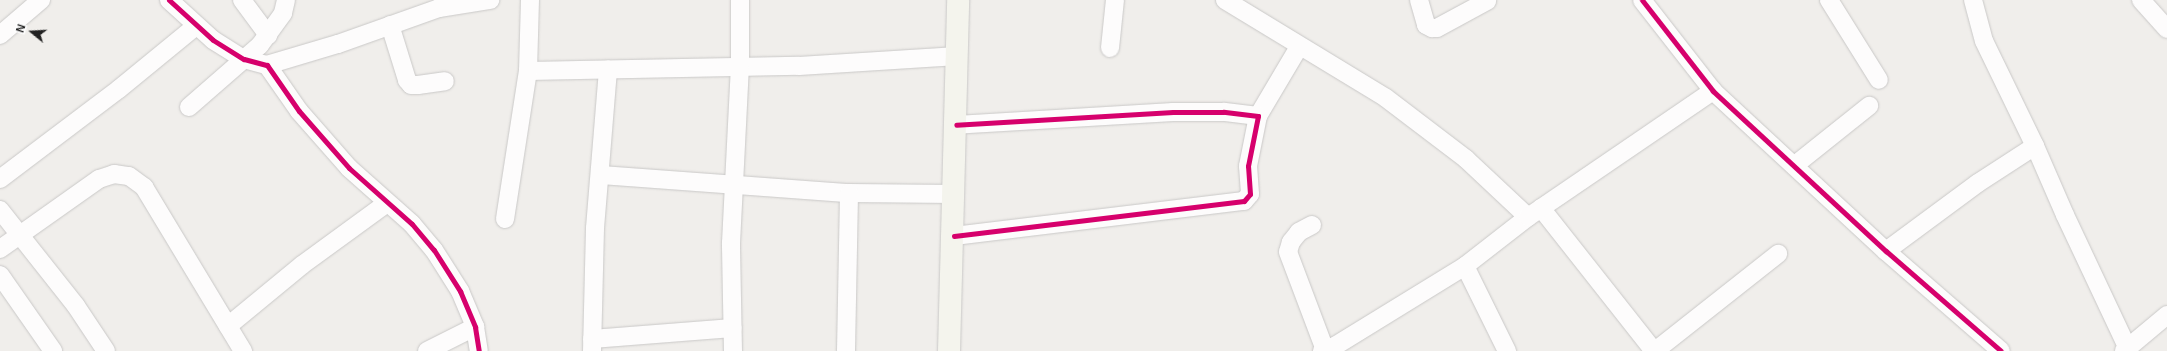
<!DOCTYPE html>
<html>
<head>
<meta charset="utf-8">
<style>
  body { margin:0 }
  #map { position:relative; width:2167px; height:351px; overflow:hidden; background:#f0eeeb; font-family:Arial,sans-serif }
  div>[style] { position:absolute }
  .roads { filter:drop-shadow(0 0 1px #c9c8c7) drop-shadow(0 0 1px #c9c8c7) }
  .street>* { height:18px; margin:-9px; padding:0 9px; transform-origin:9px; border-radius:9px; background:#fdfcfc }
  .secondary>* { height:22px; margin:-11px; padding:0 11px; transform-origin:11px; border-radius:11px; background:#f4f4ed }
  .cycleway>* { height:5px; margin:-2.5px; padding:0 2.5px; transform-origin:2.5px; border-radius:2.5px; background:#d6006c }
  span { translate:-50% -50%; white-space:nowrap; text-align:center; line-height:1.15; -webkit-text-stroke:4px #fff; paint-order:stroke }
  .north { position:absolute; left:12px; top:12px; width:40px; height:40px; -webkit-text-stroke:3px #fff; paint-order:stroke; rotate:288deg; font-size:11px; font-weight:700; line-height:16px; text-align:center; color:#222 }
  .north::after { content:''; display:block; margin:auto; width:14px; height:18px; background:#222; clip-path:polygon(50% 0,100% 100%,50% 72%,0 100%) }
</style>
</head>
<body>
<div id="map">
  <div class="roads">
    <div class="street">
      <div style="left:169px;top:0;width:59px;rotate:42.3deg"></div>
      <div style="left:213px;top:40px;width:36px;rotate:32deg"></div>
      <div style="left:244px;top:59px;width:24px;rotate:15deg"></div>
      <div style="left:267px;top:65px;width:56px;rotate:55.2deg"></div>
      <div style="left:299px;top:111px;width:76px;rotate:48.7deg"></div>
      <div style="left:349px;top:168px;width:84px;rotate:41.6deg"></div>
      <div style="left:412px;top:224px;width:34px;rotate:50deg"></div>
      <div style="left:434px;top:250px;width:49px;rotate:57.6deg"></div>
      <div style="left:460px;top:291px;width:39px;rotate:67deg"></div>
      <div style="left:475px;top:327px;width:24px;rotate:81deg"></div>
      <div style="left:242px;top:0;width:44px;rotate:53.4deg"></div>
      <div style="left:1225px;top:0;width:188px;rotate:31.3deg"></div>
      <div style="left:1386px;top:98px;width:101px;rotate:37.3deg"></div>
      <div style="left:1466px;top:159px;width:85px;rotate:43.1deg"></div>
      <div style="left:1419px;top:0;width:26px;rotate:74deg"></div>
      <div style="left:1426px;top:25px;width:7px;rotate:27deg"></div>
      <div style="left:1432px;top:28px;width:5px"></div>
      <div style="left:1437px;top:28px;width:57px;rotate:-28.4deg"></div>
      <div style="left:1642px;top:0;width:115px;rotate:52deg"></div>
      <div style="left:1713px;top:91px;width:236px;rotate:42.8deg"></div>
      <div style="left:1886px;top:251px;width:152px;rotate:41deg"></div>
      <div style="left:1829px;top:0;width:94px;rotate:58deg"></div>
      <div style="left:1973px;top:0;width:42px;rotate:75deg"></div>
      <div style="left:1984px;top:41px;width:117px;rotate:64.1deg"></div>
      <div style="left:2035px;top:146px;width:75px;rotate:66.5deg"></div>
      <div style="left:2065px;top:215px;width:150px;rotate:64.8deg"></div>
      <div style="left:2141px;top:0;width:39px;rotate:48deg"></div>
      <div style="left:390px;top:25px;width:58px;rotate:72.8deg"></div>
      <div style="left:407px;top:80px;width:6px;rotate:51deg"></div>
      <div style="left:411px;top:85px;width:7px"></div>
      <div style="left:418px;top:85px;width:27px;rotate:-8deg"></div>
      <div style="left:0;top:35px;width:54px;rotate:-40.5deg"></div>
      <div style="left:1110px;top:48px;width:48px;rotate:-84.1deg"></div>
      <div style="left:267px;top:65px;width:74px;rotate:-16.5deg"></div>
      <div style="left:338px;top:44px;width:107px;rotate:-19.6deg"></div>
      <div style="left:439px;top:8px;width:52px;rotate:-8.9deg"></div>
      <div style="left:528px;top:71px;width:271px;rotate:-1.1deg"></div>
      <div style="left:799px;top:66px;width:159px;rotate:-3.6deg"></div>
      <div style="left:189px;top:107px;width:94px;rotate:-41.1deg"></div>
      <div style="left:260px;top:45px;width:39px;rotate:-54deg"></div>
      <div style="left:283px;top:13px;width:13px;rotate:-77deg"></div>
      <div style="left:1258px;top:116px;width:80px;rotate:-59.3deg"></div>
      <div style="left:1795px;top:165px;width:95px;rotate:-38.6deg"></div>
      <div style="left:601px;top:175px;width:249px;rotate:4.2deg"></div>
      <div style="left:849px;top:193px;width:105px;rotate:0.5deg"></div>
      <div style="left:0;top:179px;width:149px;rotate:-37.1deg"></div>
      <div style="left:119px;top:89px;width:99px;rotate:-39.3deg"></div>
      <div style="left:1541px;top:208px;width:182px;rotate:51.7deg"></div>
      <div style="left:0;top:210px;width:122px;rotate:51.6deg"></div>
      <div style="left:76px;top:306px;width:54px;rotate:56.3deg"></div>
      <div style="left:505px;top:219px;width:150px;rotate:-81.2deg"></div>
      <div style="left:528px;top:71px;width:71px;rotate:-88.4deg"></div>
      <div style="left:1312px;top:225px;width:15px;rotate:152deg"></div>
      <div style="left:1299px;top:232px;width:13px;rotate:129deg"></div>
      <div style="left:1291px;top:242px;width:10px;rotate:107deg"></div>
      <div style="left:1288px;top:252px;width:105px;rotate:69.3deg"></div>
      <div style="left:954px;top:236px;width:292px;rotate:-6.9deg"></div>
      <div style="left:1244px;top:201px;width:9px;rotate:-49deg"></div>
      <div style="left:1250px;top:194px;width:28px;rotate:-94deg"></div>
      <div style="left:1248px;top:166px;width:51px;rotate:-78.7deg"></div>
      <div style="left:1258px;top:116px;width:35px;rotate:-173deg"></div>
      <div style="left:1223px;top:112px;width:50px;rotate:180deg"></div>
      <div style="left:1173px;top:112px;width:217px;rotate:176.6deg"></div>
      <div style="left:0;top:249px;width:121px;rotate:-35.3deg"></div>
      <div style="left:99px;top:179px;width:16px;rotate:-18deg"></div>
      <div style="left:114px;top:174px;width:15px;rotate:8deg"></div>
      <div style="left:129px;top:176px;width:19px;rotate:36deg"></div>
      <div style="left:144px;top:187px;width:192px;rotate:58.9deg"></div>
      <div style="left:1886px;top:251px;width:114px;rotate:-36.5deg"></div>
      <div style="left:1978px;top:183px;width:68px;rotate:-33deg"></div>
      <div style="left:1465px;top:266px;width:95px;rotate:63.7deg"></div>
      <div style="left:0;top:275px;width:93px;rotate:55.1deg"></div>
      <div style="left:228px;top:326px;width:96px;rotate:-39.5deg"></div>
      <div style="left:302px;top:265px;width:105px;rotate:-36.1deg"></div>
      <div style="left:592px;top:339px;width:141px;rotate:-4.5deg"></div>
      <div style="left:427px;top:351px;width:54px;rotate:-26.6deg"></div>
      <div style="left:592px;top:351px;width:123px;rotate:-88.6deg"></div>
      <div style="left:595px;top:228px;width:159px;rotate:-85.3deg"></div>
      <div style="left:733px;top:351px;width:108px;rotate:-91.1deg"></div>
      <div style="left:731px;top:243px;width:177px;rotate:-87.1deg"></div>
      <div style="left:740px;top:66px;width:66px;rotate:-90deg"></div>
      <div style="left:846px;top:351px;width:158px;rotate:-88.9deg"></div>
      <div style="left:1322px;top:351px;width:14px;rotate:-21deg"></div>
      <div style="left:1335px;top:346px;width:153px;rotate:-31.6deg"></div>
      <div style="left:1465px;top:266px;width:80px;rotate:-37.9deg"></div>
      <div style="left:1528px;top:217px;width:224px;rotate:-34.3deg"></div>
      <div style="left:1655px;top:351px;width:157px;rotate:-38.3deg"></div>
      <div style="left:2124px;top:351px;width:56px;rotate:-39.9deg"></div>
    </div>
    <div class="secondary">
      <div style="left:949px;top:351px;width:351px;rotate:-88.5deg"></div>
    </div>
  </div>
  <div class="cycleway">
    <div style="left:169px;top:0;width:59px;rotate:42.3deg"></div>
    <div style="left:213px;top:40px;width:36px;rotate:32deg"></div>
    <div style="left:244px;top:59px;width:24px;rotate:15deg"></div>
    <div style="left:267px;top:65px;width:56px;rotate:55.2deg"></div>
    <div style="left:299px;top:111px;width:76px;rotate:48.7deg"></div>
    <div style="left:349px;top:168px;width:84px;rotate:41.6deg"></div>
    <div style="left:412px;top:224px;width:34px;rotate:50deg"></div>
    <div style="left:434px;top:250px;width:49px;rotate:57.6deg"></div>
    <div style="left:460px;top:291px;width:39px;rotate:67deg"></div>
    <div style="left:475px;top:327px;width:24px;rotate:81deg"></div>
    <div style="left:1642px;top:0;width:115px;rotate:52deg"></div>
    <div style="left:1713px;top:91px;width:236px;rotate:42.8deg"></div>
    <div style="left:1886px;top:251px;width:152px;rotate:41deg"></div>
    <div style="left:954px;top:236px;width:292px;rotate:-6.9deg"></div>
    <div style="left:1244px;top:201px;width:9px;rotate:-49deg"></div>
    <div style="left:1250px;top:194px;width:28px;rotate:-94deg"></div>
    <div style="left:1248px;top:166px;width:51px;rotate:-78.7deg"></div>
    <div style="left:1258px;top:116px;width:35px;rotate:-173deg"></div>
    <div style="left:1223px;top:112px;width:50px;rotate:180deg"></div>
    <div style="left:1173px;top:112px;width:217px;rotate:176.6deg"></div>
  </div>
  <div class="north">N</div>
</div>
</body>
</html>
